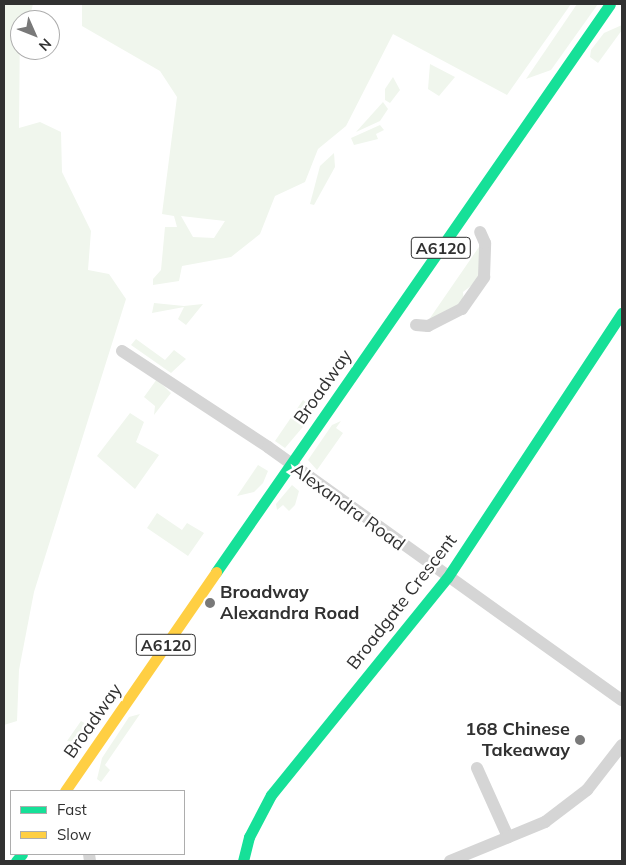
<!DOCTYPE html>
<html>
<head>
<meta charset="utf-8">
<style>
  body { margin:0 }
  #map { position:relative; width:626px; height:865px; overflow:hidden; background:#fff; font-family:Mulish,sans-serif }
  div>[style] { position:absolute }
  .green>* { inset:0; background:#f0f6ed }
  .street>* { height:12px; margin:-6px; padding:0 6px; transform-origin:6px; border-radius:6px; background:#d5d5d5 }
  .fast>* { height:11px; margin:-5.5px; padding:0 5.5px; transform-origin:5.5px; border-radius:5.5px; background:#16e098 }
  .slow>* { height:11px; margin:-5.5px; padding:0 5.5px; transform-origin:5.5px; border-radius:5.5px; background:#ffcf43 }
  .dots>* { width:14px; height:14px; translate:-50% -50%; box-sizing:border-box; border:2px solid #fff; border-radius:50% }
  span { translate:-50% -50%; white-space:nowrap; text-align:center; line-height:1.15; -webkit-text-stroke:5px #fff; paint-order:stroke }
  .shield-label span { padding:1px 4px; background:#fff; border:1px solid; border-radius:4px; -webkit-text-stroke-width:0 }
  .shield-label { font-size:16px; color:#313131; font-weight:700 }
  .street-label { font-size:18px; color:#313131 }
  .poi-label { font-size:18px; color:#313131; font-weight:700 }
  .left { translate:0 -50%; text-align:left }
  .right { translate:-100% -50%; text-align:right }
  .frame { position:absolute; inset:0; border:5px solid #313131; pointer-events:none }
  .legend { position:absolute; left:10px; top:790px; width:175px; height:65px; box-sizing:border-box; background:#fff; border:1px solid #adadad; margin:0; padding:6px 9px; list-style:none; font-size:15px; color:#313131 }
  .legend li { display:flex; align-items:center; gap:10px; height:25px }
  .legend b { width:25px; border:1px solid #adadad }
  .north { position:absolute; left:10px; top:10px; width:50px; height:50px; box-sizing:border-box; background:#fff; border:1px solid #adadad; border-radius:50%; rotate:134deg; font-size:14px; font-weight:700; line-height:20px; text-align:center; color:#313131 }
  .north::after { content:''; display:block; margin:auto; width:18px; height:22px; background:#797979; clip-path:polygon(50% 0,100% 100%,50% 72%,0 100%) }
</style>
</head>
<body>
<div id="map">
  <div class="green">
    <div style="clip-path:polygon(4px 4px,33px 4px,29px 20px,20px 20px,19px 128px,40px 122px,61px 132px,62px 172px,91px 231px,88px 270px,109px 274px,126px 299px,34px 592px,19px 670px,17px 721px,4px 725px)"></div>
    <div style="clip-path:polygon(evenodd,82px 4px,571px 4px,507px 95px,393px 34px,346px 126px,318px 149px,305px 182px,275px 196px,260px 234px,231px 257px,182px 266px,179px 281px,153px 285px,153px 279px,161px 270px,165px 227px,177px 227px,174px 216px,162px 214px,177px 97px,160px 71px,82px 26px,82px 4px,181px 216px,225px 221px,214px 238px,193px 237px,181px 216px)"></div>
    <div style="clip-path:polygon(577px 4px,598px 4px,551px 70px,526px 79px)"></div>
    <div style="clip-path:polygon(622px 25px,622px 30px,598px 63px,590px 57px,591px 50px,604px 33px)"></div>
    <div style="clip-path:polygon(430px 64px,455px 77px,439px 96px,428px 89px)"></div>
    <div style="clip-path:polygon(393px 77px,400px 90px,390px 103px,385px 100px,385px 89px)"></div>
    <div style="clip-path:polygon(383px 102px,388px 109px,380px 121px,356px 132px)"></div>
    <div style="clip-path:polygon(380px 125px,384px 130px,376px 134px,378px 139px,354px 145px,351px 138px)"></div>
    <div style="clip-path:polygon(334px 153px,335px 167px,314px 205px,310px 204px,320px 166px)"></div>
    <div style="clip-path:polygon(481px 244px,481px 278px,463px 292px,464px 302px,428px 321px)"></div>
    <div style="clip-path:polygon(154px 303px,184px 306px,203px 304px,186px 325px,178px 319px,184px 307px,152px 313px)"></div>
    <div style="clip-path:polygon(136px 339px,165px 360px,174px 350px,186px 359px,171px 373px,131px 345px)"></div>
    <div style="clip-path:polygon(157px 379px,171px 393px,154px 415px,155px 406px,144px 397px)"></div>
    <div style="clip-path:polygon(303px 400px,314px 408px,313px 415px,285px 448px,275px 441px)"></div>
    <div style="clip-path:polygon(130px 413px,144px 422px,136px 442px,159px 455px,135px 489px,97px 456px)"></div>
    <div style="clip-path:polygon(341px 421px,336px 428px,343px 433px,317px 470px,308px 460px,332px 425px)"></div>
    <div style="clip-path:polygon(258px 465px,268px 471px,263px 483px,254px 492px,237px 496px)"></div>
    <div style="clip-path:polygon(292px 485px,299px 491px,295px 505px,289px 511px,283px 505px,277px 510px,276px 504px)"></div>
    <div style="clip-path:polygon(157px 513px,182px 530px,187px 523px,204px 533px,188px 556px,147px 528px)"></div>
    <div style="clip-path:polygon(107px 698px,107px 710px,85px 743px,67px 741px,81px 721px,88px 725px)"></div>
    <div style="clip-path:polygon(140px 714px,105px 765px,110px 770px,101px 782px,97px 779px,102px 758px,129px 717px)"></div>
  </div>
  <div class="street">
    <div style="left:416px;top:325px;width:12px;rotate:5deg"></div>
    <div style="left:428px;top:326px;width:38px;rotate:-27deg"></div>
    <div style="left:462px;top:309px;width:39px;rotate:-55deg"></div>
    <div style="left:484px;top:277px;width:34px;rotate:-88deg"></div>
    <div style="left:485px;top:243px;width:12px;rotate:-114deg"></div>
    <div style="left:122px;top:351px;width:175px;rotate:33.3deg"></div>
    <div style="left:268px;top:447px;width:435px;rotate:35.6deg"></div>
    <div style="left:477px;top:768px;width:76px;rotate:65.8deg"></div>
    <div style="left:89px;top:854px;width:7px;rotate:82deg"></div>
    <div style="left:450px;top:861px;width:103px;rotate:-22.3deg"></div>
    <div style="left:545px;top:822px;width:53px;rotate:-37.3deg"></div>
    <div style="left:587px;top:790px;width:57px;rotate:-52.1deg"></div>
  </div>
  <div class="fast">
    <div style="left:216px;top:572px;width:691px;rotate:-55.25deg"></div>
    <div style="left:16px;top:861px;width:9px;rotate:-49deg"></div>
    <div style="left:243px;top:861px;width:25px;rotate:-76deg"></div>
    <div style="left:249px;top:837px;width:47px;rotate:-62.4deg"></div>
    <div style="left:271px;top:795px;width:279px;rotate:-51deg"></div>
    <div style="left:447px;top:578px;width:318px;rotate:-56.6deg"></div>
  </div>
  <div class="slow">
    <div style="left:65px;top:791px;width:266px;rotate:-55.4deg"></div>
  </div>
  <div class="dots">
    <div style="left:210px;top:603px;background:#797979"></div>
    <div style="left:580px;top:740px;background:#797979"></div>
  </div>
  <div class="shield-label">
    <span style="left:441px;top:248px">A6120</span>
    <span style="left:166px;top:645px">A6120</span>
  </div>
  <div class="street-label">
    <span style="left:323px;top:387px;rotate:-55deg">Broadway</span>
    <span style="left:348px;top:507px;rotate:36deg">Alexandra Road</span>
    <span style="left:402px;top:602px;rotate:-52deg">Broadgate Crescent</span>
    <span style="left:93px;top:721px;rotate:-55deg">Broadway</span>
  </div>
  <div class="poi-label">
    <span class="left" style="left:220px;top:603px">Broadway<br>Alexandra Road</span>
    <span class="right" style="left:570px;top:740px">168 Chinese<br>Takeaway</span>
  </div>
  <div class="frame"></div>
  <ul class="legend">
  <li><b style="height:6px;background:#16e098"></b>Fast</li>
  <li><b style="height:6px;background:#ffcf43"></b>Slow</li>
  </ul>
  <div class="north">N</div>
</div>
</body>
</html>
